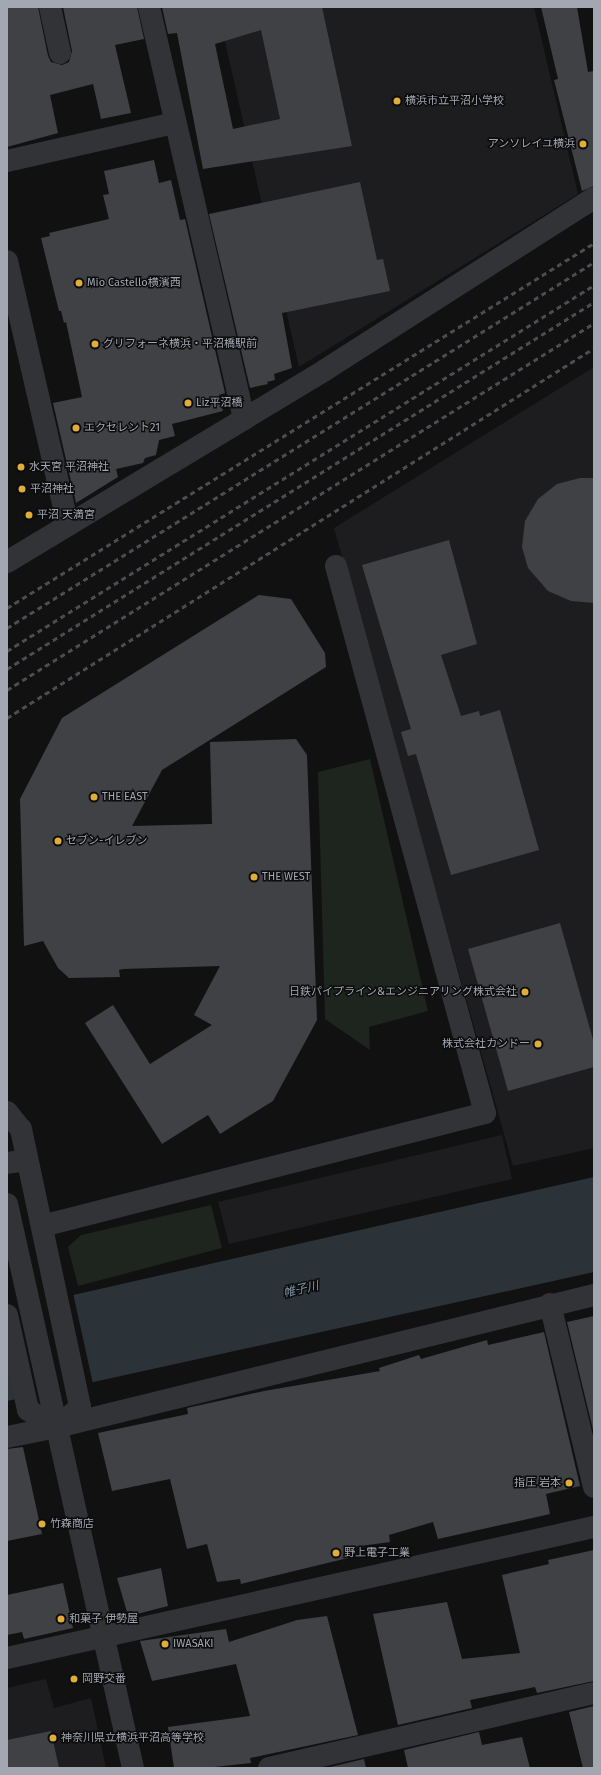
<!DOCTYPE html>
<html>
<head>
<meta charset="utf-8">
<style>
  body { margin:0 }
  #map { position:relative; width:601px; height:1775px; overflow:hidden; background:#111112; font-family:"Fira Sans","Noto Sans JP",sans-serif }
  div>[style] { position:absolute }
  .built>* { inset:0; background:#1d1d1f }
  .green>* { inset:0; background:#1e241e }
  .water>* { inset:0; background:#2b3339 }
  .pier>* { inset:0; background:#111112 }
  .building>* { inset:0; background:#404145 }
  .minor>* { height:22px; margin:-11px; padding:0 11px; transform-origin:11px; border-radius:11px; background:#323337 }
  .rail>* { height:3px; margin-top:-1.5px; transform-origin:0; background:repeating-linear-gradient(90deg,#4b4d51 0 5px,transparent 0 9px) }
  .dots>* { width:11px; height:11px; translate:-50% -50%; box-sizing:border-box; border:2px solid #0c0c0d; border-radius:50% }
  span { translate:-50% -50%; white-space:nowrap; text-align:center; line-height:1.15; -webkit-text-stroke:3px #0c0c0d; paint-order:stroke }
  .poi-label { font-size:11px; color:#a3a7b2 }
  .left { translate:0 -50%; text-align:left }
  .right { translate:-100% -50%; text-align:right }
  .water-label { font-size:12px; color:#7d94aa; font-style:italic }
  .frame { position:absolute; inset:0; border:8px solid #a3a7b2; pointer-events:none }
</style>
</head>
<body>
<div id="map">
  <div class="built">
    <div style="clip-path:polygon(217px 7px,534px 7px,578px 194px,299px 367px)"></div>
    <div style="clip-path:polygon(594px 367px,594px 1148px,513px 1166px,334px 528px)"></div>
    <div style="clip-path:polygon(502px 1135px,512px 1179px,229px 1244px,218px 1202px)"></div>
    <div style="clip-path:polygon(46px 1679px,54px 1708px,91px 1698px,106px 1768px,7px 1768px,7px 1688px)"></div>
  </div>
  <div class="green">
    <div style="clip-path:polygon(370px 759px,428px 1011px,369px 1027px,370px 1050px,325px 1019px,318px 772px)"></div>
    <div style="clip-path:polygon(211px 1205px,222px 1248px,78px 1286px,68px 1247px,81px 1235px)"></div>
  </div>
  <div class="water">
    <div style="clip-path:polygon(594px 1177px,594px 1272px,7px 1401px,7px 1310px)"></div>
  </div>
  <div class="pier">
    <div style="clip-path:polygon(73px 1293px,93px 1384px,69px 1390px,49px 1299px)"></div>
    <div style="clip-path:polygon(47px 1299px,67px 1390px,34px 1397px,14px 1307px)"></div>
  </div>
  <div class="building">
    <div style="clip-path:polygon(7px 7px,38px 7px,48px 56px,51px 62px,62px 65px,69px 62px,72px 51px,63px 7px,137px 7px,144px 39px,115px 45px,131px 113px,101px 119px,93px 84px,50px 95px,58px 133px,7px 147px)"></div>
    <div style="clip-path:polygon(evenodd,162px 7px,322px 7px,352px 146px,203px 169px,177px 33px,168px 34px,162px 7px,261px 30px,280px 119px,233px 129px,215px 44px,261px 30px)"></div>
    <div style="clip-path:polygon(541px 7px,577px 7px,588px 72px,594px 71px,594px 186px,582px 191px,554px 80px,558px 79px)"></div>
    <div style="clip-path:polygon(154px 160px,159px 183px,171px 180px,180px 220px,185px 219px,225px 393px,219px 395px,223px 411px,172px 424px,175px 436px,159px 440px,156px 455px,145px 458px,143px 463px,116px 469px,118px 477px,76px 503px,53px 403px,82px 397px,66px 322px,64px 323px,61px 311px,59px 311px,41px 238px,50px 236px,49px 233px,109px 219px,103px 195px,109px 194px,104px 171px)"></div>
    <div style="clip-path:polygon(360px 182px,377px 260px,383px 259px,390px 291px,282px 313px,292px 368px,274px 374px,275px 380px,267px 382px,268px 384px,250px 388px,209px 214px)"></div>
    <div style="clip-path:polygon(580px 478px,594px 478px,594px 603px,571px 601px,548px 591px,528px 568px,522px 547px,525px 521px,538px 499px,557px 484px)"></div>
    <div style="clip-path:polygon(449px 540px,477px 644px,441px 655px,461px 716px,479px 711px,480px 716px,500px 710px,539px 850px,451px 875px,416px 754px,408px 756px,401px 732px,411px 729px,362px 565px)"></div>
    <div style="clip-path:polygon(259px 595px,291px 599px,325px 653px,326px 667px,162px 770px,132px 826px,212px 824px,210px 742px,296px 739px,307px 755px,317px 1020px,273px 1101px,220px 1134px,208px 1115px,162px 1144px,85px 1023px,113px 1005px,150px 1064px,212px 1025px,194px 1015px,220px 966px,123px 969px,119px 970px,120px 977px,69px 978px,58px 968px,43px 941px,24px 946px,20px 799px,62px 718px)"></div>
    <div style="clip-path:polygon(560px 923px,594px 1043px,594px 1067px,508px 1091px,468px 949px)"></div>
    <div style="clip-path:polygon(594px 1316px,594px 1434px,567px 1322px)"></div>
    <div style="clip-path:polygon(544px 1332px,580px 1486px,546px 1494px,550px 1514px,438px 1539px,433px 1522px,389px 1535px,390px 1542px,345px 1548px,348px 1558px,241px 1584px,240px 1579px,217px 1582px,207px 1544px,187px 1549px,170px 1479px,112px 1491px,98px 1433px,188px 1414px,187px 1408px,264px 1391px,380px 1371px,379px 1368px,419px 1355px,421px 1359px,487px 1340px,488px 1345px)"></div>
    <div style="clip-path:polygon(23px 1447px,42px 1534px,7px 1541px,7px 1449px)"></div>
    <div style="clip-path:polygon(594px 1550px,594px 1681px,537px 1693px,535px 1687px,470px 1700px,472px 1708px,398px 1725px,373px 1614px,447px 1602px,462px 1659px,520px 1653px,502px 1575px,549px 1564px,548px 1560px)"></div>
    <div style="clip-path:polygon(161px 1568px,168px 1606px,133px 1615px,132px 1611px,127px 1612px,117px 1578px)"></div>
    <div style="clip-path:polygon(63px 1583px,73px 1628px,24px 1639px,22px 1632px,7px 1635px,7px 1595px)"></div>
    <div style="clip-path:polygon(327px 1616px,358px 1735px,250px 1758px,251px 1763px,205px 1768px,174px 1768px,168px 1727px,250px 1716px,236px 1664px,152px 1681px,140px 1641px,226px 1629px,229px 1642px,297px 1620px)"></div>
    <div style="clip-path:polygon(594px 1706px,594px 1768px,583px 1768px,569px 1712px)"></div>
    <div style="clip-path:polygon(51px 1731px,59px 1768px,7px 1768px,7px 1740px)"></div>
    <div style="clip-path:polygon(479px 1732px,482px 1745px,522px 1737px,530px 1768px,408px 1768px,404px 1750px)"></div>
    <div style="clip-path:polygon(364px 1759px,366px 1768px,326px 1768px)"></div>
  </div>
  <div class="minor">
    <div style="left:50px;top:7px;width:47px;rotate:77.7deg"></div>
    <div style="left:149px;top:7px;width:423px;rotate:77deg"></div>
    <div style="left:7px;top:161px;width:171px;rotate:-12.8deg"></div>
    <div style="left:7px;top:261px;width:271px;rotate:77deg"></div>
    <div style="left:7px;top:562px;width:371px;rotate:-31.1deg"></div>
    <div style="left:325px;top:370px;width:319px;rotate:-32.6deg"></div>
    <div style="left:7px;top:1112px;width:22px;rotate:51deg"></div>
    <div style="left:21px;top:1129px;width:284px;rotate:78deg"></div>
    <div style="left:80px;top:1407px;width:30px;rotate:138deg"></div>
    <div style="left:7px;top:1163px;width:20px;rotate:-9deg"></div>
    <div style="left:7px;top:1204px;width:578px;rotate:77.41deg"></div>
    <div style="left:42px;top:1226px;width:457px;rotate:-14.3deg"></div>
    <div style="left:485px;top:1113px;width:567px;rotate:-105.24deg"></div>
    <div style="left:550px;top:1304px;width:188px;rotate:76.5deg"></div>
    <div style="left:7px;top:1315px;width:97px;rotate:77.5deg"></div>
    <div style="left:28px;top:1410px;width:34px;rotate:30deg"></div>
    <div style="left:7px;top:1437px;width:51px;rotate:-11.3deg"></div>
    <div style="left:57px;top:1427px;width:553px;rotate:-13.81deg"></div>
    <div style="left:7px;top:1658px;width:601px;rotate:-12.58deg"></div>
    <div style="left:269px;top:1768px;width:334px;rotate:-13deg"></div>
  </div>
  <div class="rail">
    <div style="left:7px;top:608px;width:691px;rotate:-31.87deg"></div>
    <div style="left:7px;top:628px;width:692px;rotate:-31.94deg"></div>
    <div style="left:7px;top:651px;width:692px;rotate:-31.94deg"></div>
    <div style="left:7px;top:669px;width:692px;rotate:-32.01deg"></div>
    <div style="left:7px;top:690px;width:692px;rotate:-32.01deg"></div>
    <div style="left:7px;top:718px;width:694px;rotate:-32.22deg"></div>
  </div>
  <div class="dots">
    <div style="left:397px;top:101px;background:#e0ac3a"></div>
    <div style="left:583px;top:144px;background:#e0ac3a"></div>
    <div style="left:79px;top:283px;background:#e0ac3a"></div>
    <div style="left:95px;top:344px;background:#e0ac3a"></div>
    <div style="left:188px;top:403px;background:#e0ac3a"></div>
    <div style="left:76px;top:428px;background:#e0ac3a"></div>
    <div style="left:21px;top:467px;background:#e0ac3a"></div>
    <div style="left:22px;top:489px;background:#e0ac3a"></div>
    <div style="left:29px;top:515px;background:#e0ac3a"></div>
    <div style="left:94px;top:797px;background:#e0ac3a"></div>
    <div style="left:58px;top:841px;background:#e0ac3a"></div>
    <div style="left:254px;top:877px;background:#e0ac3a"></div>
    <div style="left:525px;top:992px;background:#e0ac3a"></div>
    <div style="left:538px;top:1044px;background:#e0ac3a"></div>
    <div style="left:569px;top:1483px;background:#e0ac3a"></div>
    <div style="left:42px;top:1524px;background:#e0ac3a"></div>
    <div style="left:336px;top:1553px;background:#e0ac3a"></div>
    <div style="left:61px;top:1619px;background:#e0ac3a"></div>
    <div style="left:165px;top:1644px;background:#e0ac3a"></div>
    <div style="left:74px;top:1679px;background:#e0ac3a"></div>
    <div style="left:53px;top:1738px;background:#e0ac3a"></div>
  </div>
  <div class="poi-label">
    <span class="left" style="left:405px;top:101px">横浜市立平沼小学校</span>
    <span class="right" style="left:575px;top:144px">アンソレイユ横浜</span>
    <span class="left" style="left:87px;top:283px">Mio Castello横濱西</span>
    <span class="left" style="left:103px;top:344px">グリフォーネ横浜・平沼橋駅前</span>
    <span class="left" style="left:196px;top:403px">Liz平沼橋</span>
    <span class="left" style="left:84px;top:428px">エクセレント21</span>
    <span class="left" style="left:29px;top:467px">水天宮 平沼神社</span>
    <span class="left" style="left:30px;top:489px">平沼神社</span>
    <span class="left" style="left:37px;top:515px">平沼 天満宮</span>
    <span class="left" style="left:102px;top:797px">THE EAST</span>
    <span class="left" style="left:66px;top:841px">セブン-イレブン</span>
    <span class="left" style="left:262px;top:877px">THE WEST</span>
    <span class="right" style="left:517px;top:992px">日鉄パイプライン&amp;エンジニアリング株式会社</span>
    <span class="right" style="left:530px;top:1044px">株式会社カンドー</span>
    <span class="right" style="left:561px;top:1483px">指圧 岩本</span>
    <span class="left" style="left:50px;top:1524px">竹森商店</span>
    <span class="left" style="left:344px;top:1553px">野上電子工業</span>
    <span class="left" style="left:69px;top:1619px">和菓子 伊勢屋</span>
    <span class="left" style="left:173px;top:1644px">IWASAKI</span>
    <span class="left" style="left:82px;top:1679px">岡野交番</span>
    <span class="left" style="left:61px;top:1738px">神奈川県立横浜平沼高等学校</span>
  </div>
  <div class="water-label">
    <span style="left:301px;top:1290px;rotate:-13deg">帷子川</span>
  </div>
  <div class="frame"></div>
</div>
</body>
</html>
